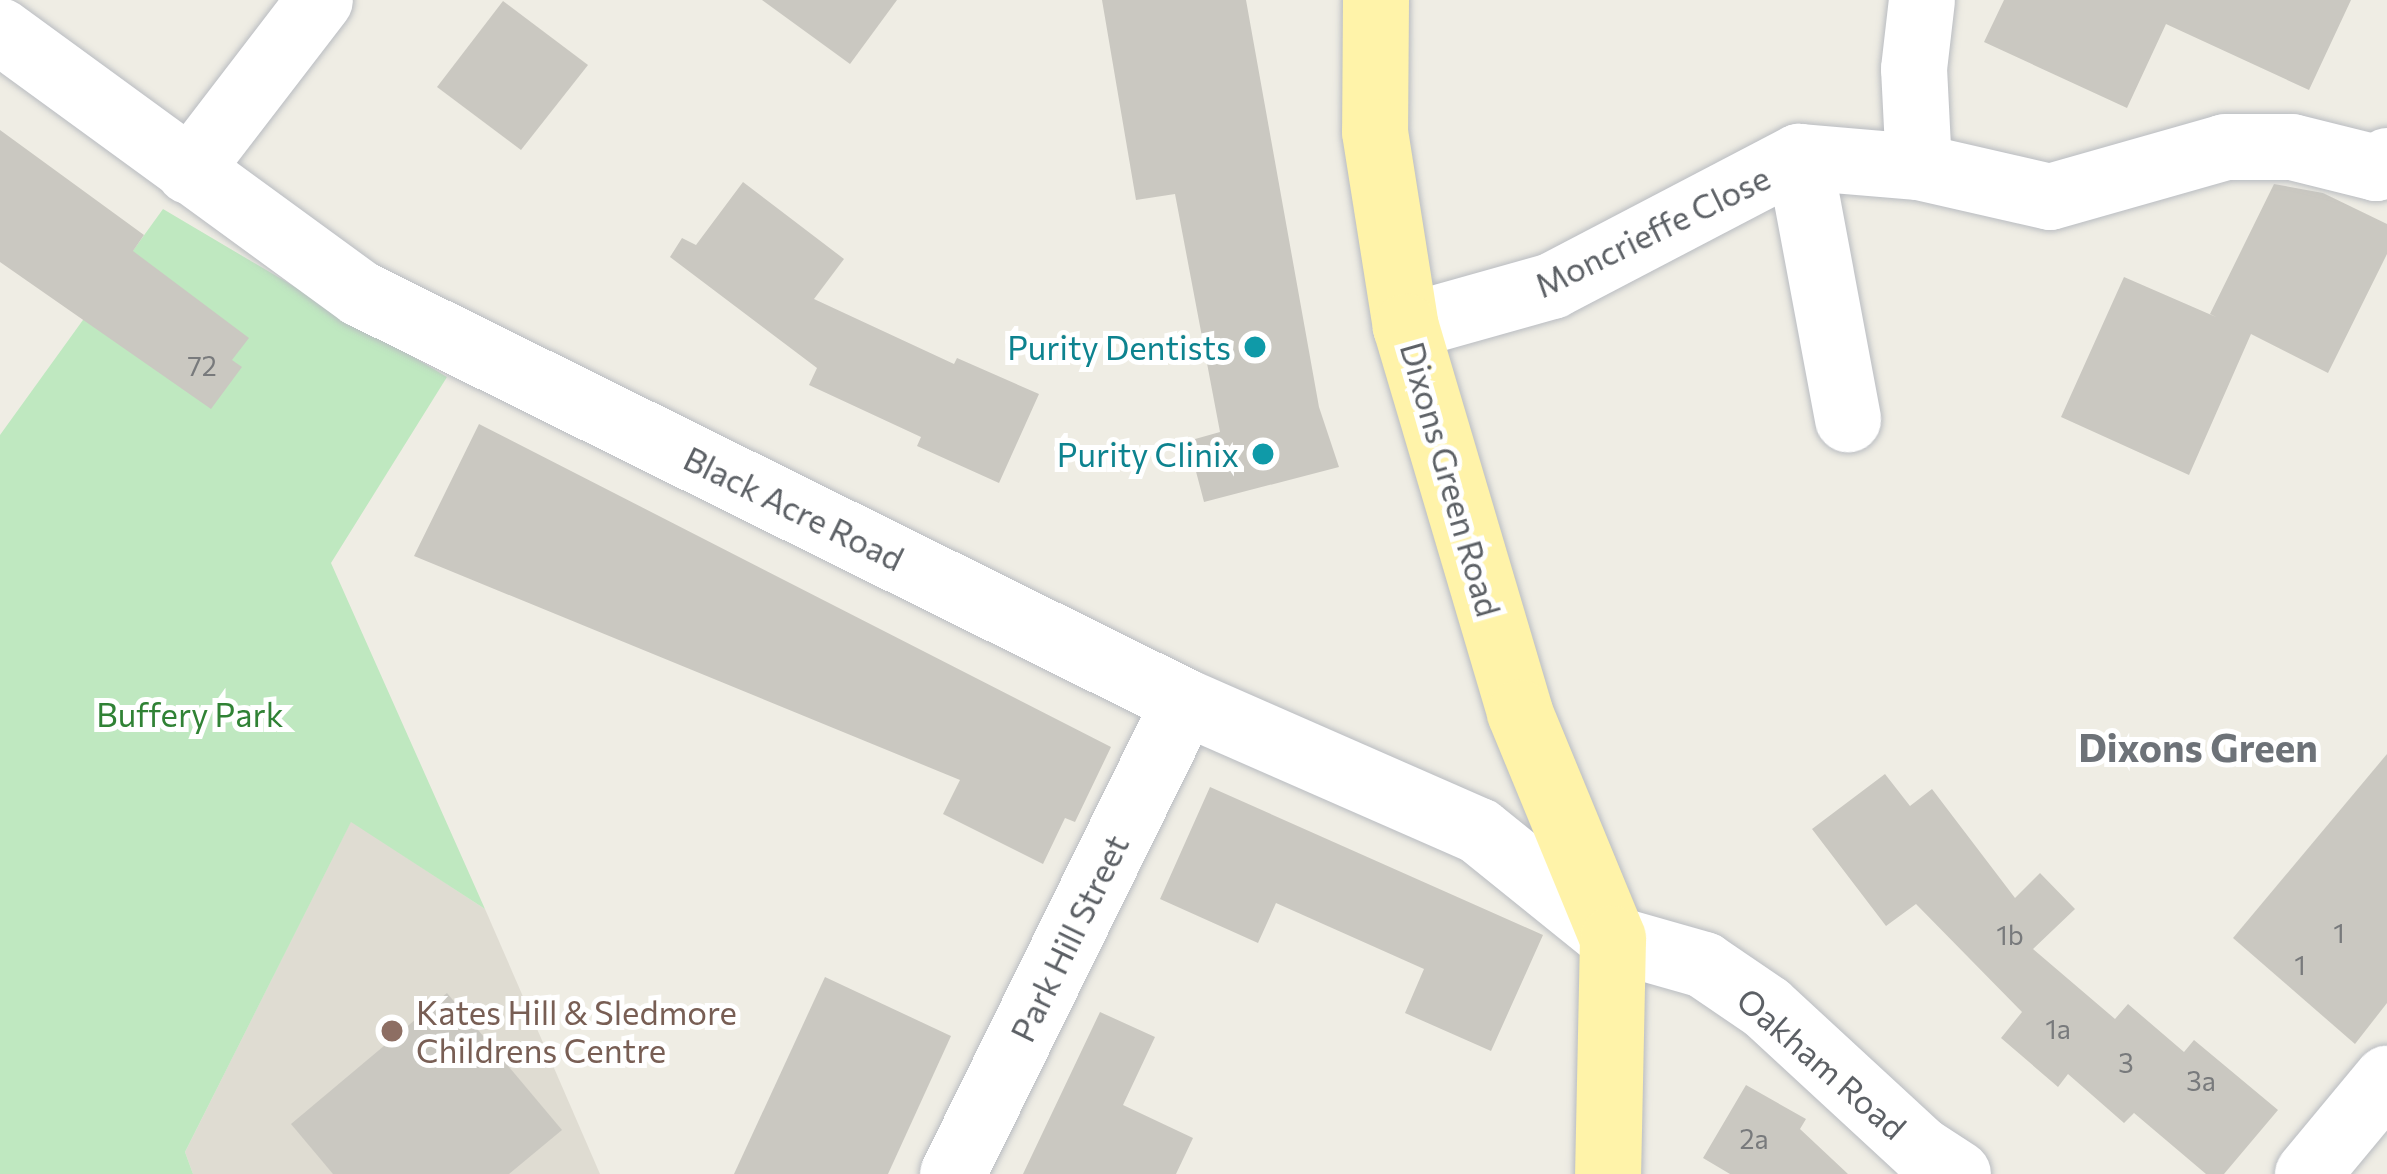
<!DOCTYPE html>
<html>
<head>
<meta charset="utf-8">
<style>
  body { margin:0 }
  #map { position:relative; width:2387px; height:1174px; overflow:hidden; background:#efede4; font-family:Commissioner,sans-serif }
  div>[style] { position:absolute }
  .education>* { inset:0; background:#dfdcd2 }
  .green>* { inset:0; background:#bfe8c0 }
  .building>* { inset:0; background:#cac8c1 }
  .roads { filter:drop-shadow(0 0 3px #b9bcc1) drop-shadow(0 0 3px #b9bcc1) }
  .minor>* { height:66px; margin:-33px; padding:0 33px; transform-origin:33px; border-radius:33px; background:#fff }
  .major>* { height:66px; margin:-33px; padding:0 33px; transform-origin:33px; border-radius:33px; background:#fff3a9 }
  .dots>* { width:33px; height:33px; translate:-50% -50%; box-sizing:border-box; border:6px solid #fff; border-radius:50% }
  span { translate:-50% -50%; white-space:nowrap; text-align:center; line-height:1.15; -webkit-text-stroke:10px #fff; paint-order:stroke }
  .number-label { font-size:27px; color:#787a7c }
  .number-label span { -webkit-text-stroke-width:0 }
  .street-label { font-size:33px; color:#5c6065 }
  .culture-label { font-size:33px; color:#0d838f }
  .right { translate:-100% -50%; text-align:right }
  .park-label { font-size:33px; color:#308235 }
  .education-label { font-size:33px; color:#785e54 }
  .left { translate:0 -50%; text-align:left }
  .quarter-label { font-size:39px; color:#6d7278; font-weight:700 }
</style>
</head>
<body>
<div id="map">
  <div class="education">
    <div style="clip-path:polygon(351px 821px,485px 909px,600px 1174px,193px 1174px,185px 1152px)"></div>
  </div>
  <div class="green">
    <div style="clip-path:polygon(163px 209px,447px 377px,331px 563px,485px 909px,351px 822px,185px 1152px,193px 1174px,0 1174px,0 435px)"></div>
  </div>
  <div class="building">
    <div style="clip-path:polygon(762px 0,897px 0,850px 64px)"></div>
    <div style="clip-path:polygon(1102px 0,1246px 0,1319px 407px,1339px 467px,1204px 502px,1188px 441px,1220px 432px,1175px 194px,1136px 200px)"></div>
    <div style="clip-path:polygon(2004px 0,2351px 0,2309px 90px,2166px 24px,2127px 108px,1984px 42px)"></div>
    <div style="clip-path:polygon(503px 1px,588px 65px,521px 150px,437px 87px)"></div>
    <div style="clip-path:polygon(0 130px,144px 235px,133px 251px,249px 338px,232px 360px,242px 367px,211px 409px,0 262px)"></div>
    <div style="clip-path:polygon(743px 182px,844px 259px,814px 299px,954px 364px,957px 358px,1039px 394px,999px 483px,917px 446px,921px 437px,809px 385px,817px 368px,670px 257px,682px 238px,696px 245px)"></div>
    <div style="clip-path:polygon(2274px 184px,2323px 193px,2387px 224px,2387px 254px,2328px 373px,2251px 334px,2189px 475px,2061px 417px,2124px 277px,2216px 317px,2210px 314px)"></div>
    <div style="clip-path:polygon(479px 424px,1111px 747px,1075px 822px,1065px 818px,1043px 864px,943px 814px,960px 780px,414px 556px)"></div>
    <div style="clip-path:polygon(2387px 754px,2387px 1003px,2355px 1044px,2233px 938px)"></div>
    <div style="clip-path:polygon(1885px 774px,1910px 806px,1932px 789px,2015px 898px,2040px 873px,2075px 909px,2033px 949px,2115px 1019px,2128px 1004px,2184px 1052px,2194px 1040px,2278px 1110px,2224px 1174px,2206px 1174px,2134px 1113px,2124px 1123px,2068px 1074px,2058px 1087px,2001px 1038px,2022px 1012px,1916px 904px,1886px 926px,1812px 829px)"></div>
    <div style="clip-path:polygon(1210px 787px,1543px 935px,1491px 1051px,1405px 1013px,1424px 969px,1276px 903px,1258px 943px,1160px 899px)"></div>
    <div style="clip-path:polygon(825px 977px,951px 1036px,888px 1174px,734px 1174px)"></div>
    <div style="clip-path:polygon(447px 993px,562px 1130px,509px 1174px,333px 1174px,291px 1124px)"></div>
    <div style="clip-path:polygon(1100px 1012px,1155px 1037px,1123px 1105px,1193px 1138px,1176px 1174px,1023px 1174px)"></div>
    <div style="clip-path:polygon(1746px 1085px,1806px 1119px,1800px 1129px,1848px 1174px,1730px 1174px,1703px 1158px)"></div>
  </div>
  <div class="roads">
    <div class="minor">
      <div style="left:0;top:31px;width:447px;rotate:36.1deg"></div>
      <div style="left:361px;top:294px;width:919px;rotate:26.34deg"></div>
      <div style="left:1185px;top:702px;width:321px;rotate:23.7deg"></div>
      <div style="left:1479px;top:831px;width:172px;rotate:38.9deg"></div>
      <div style="left:1613px;top:939px;width:95px;rotate:15.9deg"></div>
      <div style="left:1704px;top:965px;width:76px;rotate:34.3deg"></div>
      <div style="left:1767px;top:1008px;width:209px;rotate:42.7deg"></div>
      <div style="left:1921px;top:1150px;width:44px;rotate:33deg"></div>
      <div style="left:1799px;top:157px;width:267px;rotate:79.4deg"></div>
      <div style="left:1919px;top:167px;width:98px;rotate:-92.9deg"></div>
      <div style="left:1914px;top:69px;width:69px;rotate:-83.4deg"></div>
      <div style="left:189px;top:171px;width:215px;rotate:-52.5deg"></div>
      <div style="left:1406px;top:327px;width:152px;rotate:-15.7deg"></div>
      <div style="left:1552px;top:286px;width:279px;rotate:-27.6deg"></div>
      <div style="left:1799px;top:157px;width:120px;rotate:4.8deg"></div>
      <div style="left:1919px;top:167px;width:134px;rotate:12.9deg"></div>
      <div style="left:2050px;top:197px;width:182px;rotate:-15.9deg"></div>
      <div style="left:2225px;top:147px;width:67px"></div>
      <div style="left:2292px;top:147px;width:87px;rotate:14deg"></div>
      <div style="left:2376px;top:168px;width:13px;rotate:-32deg"></div>
      <div style="left:953px;top:1174px;width:526px;rotate:-63.82deg"></div>
      <div style="left:2308px;top:1174px;width:124px;rotate:-50.3deg"></div>
    </div>
    <div class="major">
      <div style="left:1376px;top:0;width:132px;rotate:90.4deg"></div>
      <div style="left:1375px;top:132px;width:197px;rotate:81deg"></div>
      <div style="left:1406px;top:327px;width:402px;rotate:73.5deg"></div>
      <div style="left:1520px;top:713px;width:244px;rotate:67.6deg"></div>
      <div style="left:1613px;top:939px;width:235px;rotate:91.2deg"></div>
    </div>
  </div>
  <div class="dots">
    <div style="left:1255px;top:347px;background:#0f9aa8"></div>
    <div style="left:1263px;top:454px;background:#0f9aa8"></div>
    <div style="left:392px;top:1031px;background:#8d6e63"></div>
  </div>
  <div class="number-label">
    <span style="left:202px;top:366px">72</span>
    <span style="left:2339px;top:933px">1</span>
    <span style="left:2010px;top:935px">1b</span>
    <span style="left:2300px;top:965px">1</span>
    <span style="left:2058px;top:1029px">1a</span>
    <span style="left:2126px;top:1063px">3</span>
    <span style="left:2201px;top:1081px">3a</span>
    <span style="left:1754px;top:1139px">2a</span>
  </div>
  <div class="street-label">
    <span style="left:1652px;top:231px;rotate:-26deg">Moncrieffe Close</span>
    <span style="left:1451px;top:479px;rotate:74deg">Dixons Green Road</span>
    <span style="left:794px;top:508px;rotate:26deg">Black Acre Road</span>
    <span style="left:1069px;top:938px;rotate:-64deg">Park Hill Street</span>
    <span style="left:1822px;top:1063px;rotate:41deg">Oakham Road</span>
  </div>
  <div class="culture-label">
    <span class="right" style="left:1231px;top:347px">Purity Dentists</span>
    <span class="right" style="left:1239px;top:454px">Purity Clinix</span>
  </div>
  <div class="park-label">
    <span style="left:190px;top:714px">Buffery Park</span>
  </div>
  <div class="education-label">
    <span class="left" style="left:416px;top:1031px">Kates Hill &amp; Sledmore<br>Childrens Centre</span>
  </div>
  <div class="quarter-label">
    <span style="left:2198px;top:746px">Dixons Green</span>
  </div>
</div>
</body>
</html>
